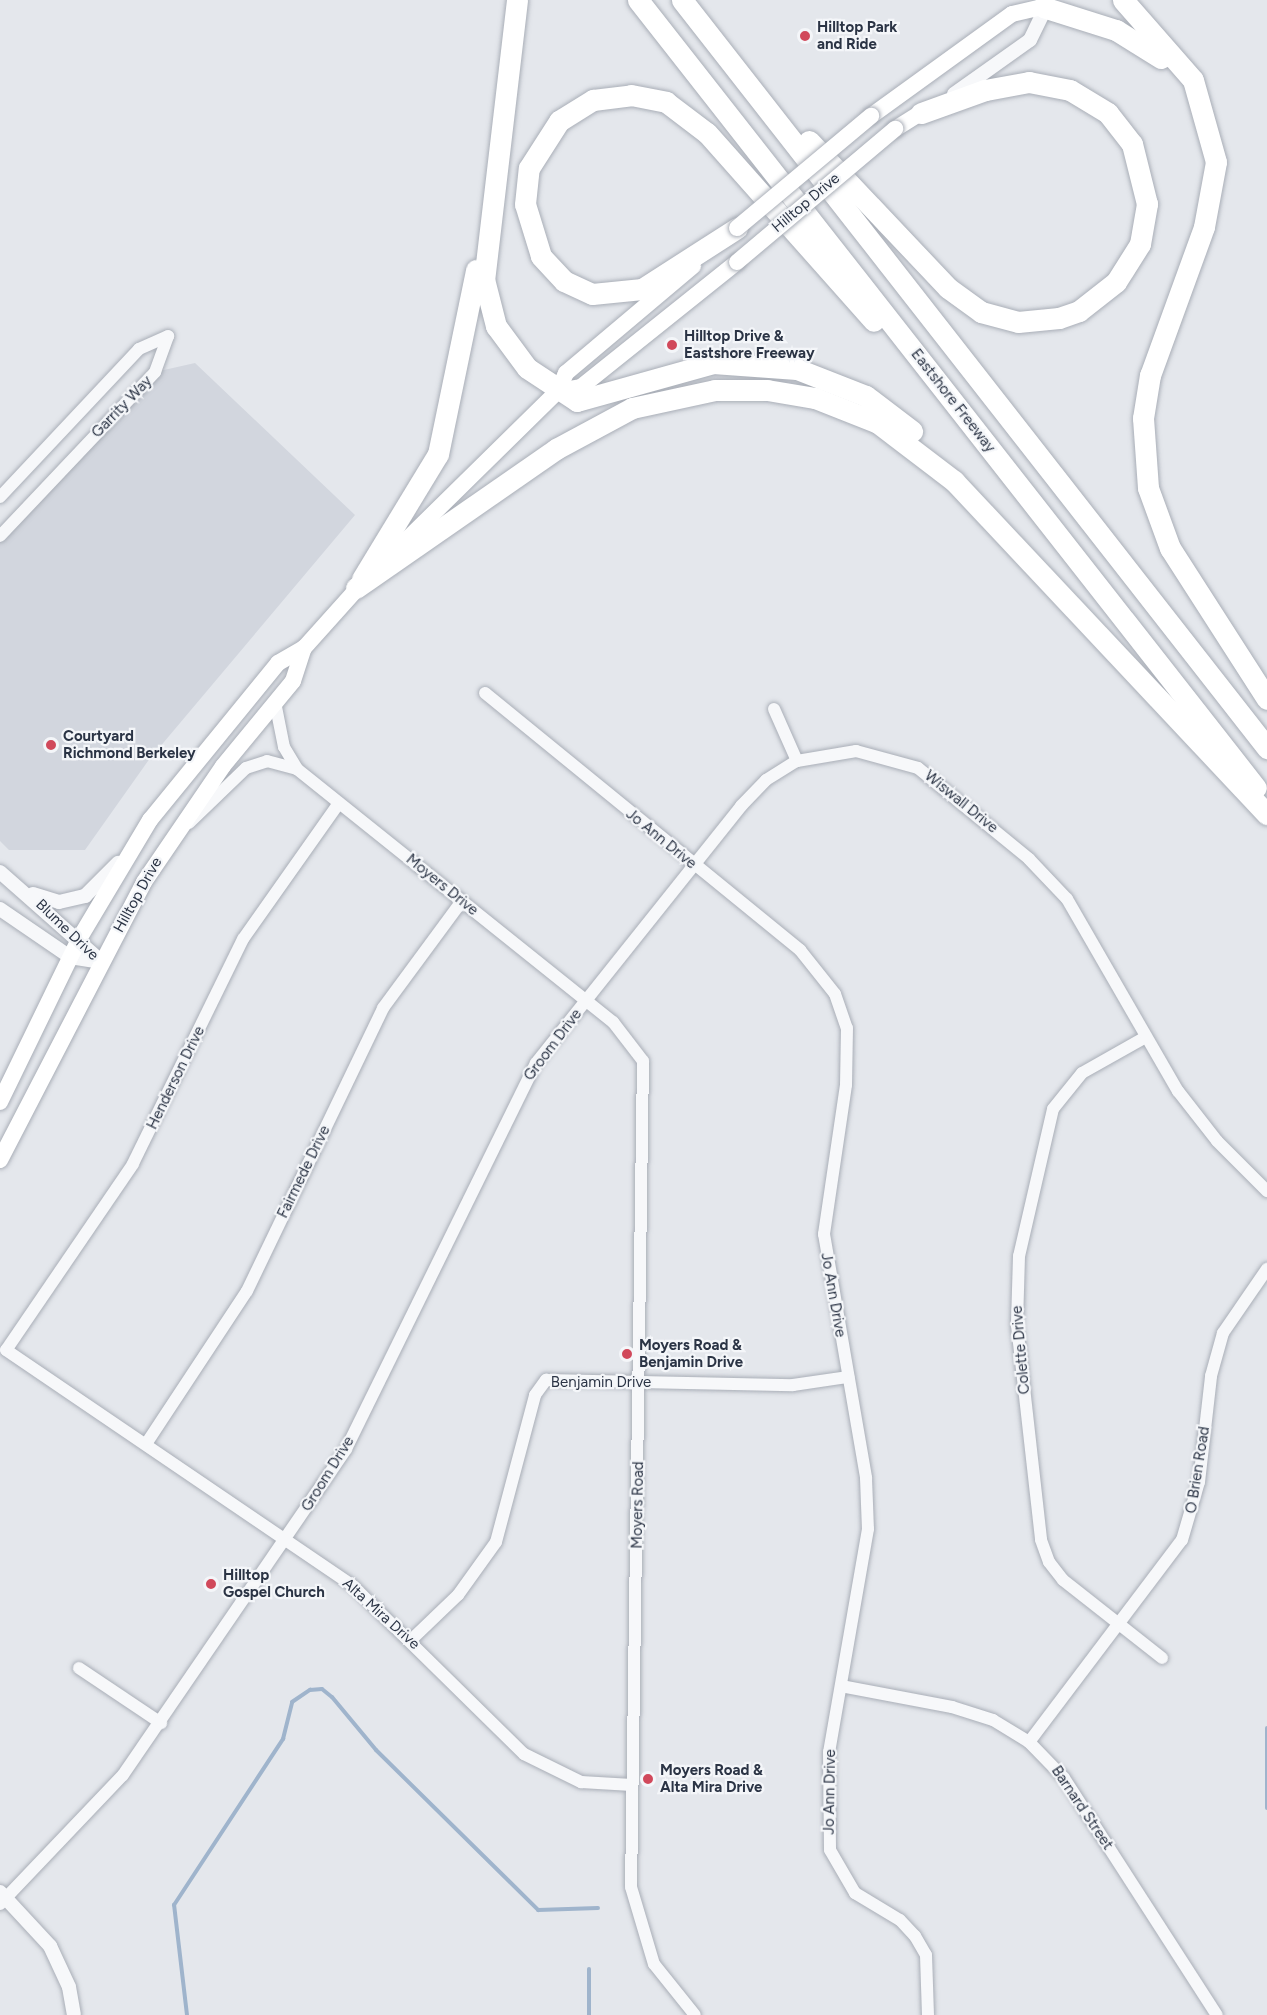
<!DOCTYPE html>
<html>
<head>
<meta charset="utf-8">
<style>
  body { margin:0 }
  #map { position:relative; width:1267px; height:2015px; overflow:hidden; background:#e4e7ec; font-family:Figtree,sans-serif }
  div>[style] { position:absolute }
  .built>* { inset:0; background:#d2d6de }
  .stream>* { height:4px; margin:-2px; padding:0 2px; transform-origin:2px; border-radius:2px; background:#9fb4cc }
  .roads { filter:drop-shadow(0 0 2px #a9aeb7) drop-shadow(0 0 2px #a9aeb7) }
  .minor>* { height:12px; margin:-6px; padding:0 6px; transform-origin:6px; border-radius:6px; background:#f7f8fa }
  .tertiary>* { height:14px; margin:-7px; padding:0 7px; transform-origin:7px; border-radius:7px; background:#f7f8fa }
  .secondary>* { height:16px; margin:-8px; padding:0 8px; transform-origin:8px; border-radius:8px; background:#fff }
  .motorway>* { height:21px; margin:-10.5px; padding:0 10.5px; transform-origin:10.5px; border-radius:10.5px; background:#fff }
  .bridges { filter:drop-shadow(0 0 2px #a9aeb7) drop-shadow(0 0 2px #a9aeb7) }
  .secondary-bridge>* { height:16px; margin:-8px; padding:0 8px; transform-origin:8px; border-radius:8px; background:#fff }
  .dots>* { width:16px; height:16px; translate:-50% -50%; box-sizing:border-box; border:3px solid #f4f6f9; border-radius:50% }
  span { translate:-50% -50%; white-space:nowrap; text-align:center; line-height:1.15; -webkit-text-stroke:4.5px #f4f6f9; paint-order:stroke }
  .poi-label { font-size:15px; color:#2b3445; font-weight:700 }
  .left { translate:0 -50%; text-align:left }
  .street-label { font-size:15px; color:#2b3445 }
</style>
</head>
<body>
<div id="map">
  <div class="built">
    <div style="clip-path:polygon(195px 363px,355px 515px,148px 761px,85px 850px,9px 850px,0 841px,0 538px,155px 372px)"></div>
  </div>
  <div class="stream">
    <div style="left:1267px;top:1728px;width:80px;rotate:90deg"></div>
    <div style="left:187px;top:2015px;width:111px;rotate:-96.7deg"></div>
    <div style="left:174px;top:1905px;width:199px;rotate:-56.7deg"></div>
    <div style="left:283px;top:1739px;width:38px;rotate:-76deg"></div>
    <div style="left:292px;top:1702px;width:22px;rotate:-34deg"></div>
    <div style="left:310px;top:1690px;width:12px;rotate:-5deg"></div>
    <div style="left:322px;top:1689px;width:13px;rotate:39deg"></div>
    <div style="left:332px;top:1697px;width:69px;rotate:50.3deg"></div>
    <div style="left:376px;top:1750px;width:228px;rotate:44.6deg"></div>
    <div style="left:538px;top:1910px;width:60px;rotate:-1.9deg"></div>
    <div style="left:589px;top:2015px;width:46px;rotate:-90deg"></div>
  </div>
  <div class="roads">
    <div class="minor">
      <div style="left:0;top:497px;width:203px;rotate:-46.8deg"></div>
      <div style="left:139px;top:349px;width:32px;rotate:-24deg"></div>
      <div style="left:0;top:536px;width:226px;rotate:-46.6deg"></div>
      <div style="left:155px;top:372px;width:38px;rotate:-70deg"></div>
      <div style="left:485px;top:693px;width:407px;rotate:39.2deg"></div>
      <div style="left:800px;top:950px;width:56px;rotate:51.5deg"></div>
      <div style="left:835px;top:994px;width:36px;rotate:71deg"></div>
      <div style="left:847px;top:1028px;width:57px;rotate:91deg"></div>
      <div style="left:846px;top:1085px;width:151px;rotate:98.4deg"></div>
      <div style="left:824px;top:1234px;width:248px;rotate:80.2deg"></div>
      <div style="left:866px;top:1478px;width:51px;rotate:87.8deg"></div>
      <div style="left:868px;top:1529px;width:226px;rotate:99.9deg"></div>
      <div style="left:829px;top:1752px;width:98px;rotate:89.4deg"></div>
      <div style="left:830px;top:1850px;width:50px;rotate:59.8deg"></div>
      <div style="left:855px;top:1893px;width:52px;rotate:31deg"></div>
      <div style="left:900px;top:1920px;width:22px;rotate:47deg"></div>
      <div style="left:915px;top:1936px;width:22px;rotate:60deg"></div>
      <div style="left:926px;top:1955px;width:60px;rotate:88.1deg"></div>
      <div style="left:275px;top:702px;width:46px;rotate:78.7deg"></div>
      <div style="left:284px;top:747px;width:26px;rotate:59deg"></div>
      <div style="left:297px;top:769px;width:405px;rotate:38.7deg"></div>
      <div style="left:613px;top:1022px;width:49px;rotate:52.4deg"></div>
      <div style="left:643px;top:1061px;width:826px;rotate:90.83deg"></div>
      <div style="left:631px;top:1887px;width:80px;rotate:73.4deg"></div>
      <div style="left:654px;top:1964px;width:65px;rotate:51.2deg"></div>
      <div style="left:774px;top:709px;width:57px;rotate:66.1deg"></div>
      <div style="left:339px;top:803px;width:166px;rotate:125.2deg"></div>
      <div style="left:243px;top:939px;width:250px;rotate:116.1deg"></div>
      <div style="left:133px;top:1164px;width:225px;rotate:124.3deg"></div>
      <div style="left:6px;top:1350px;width:418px;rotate:34.2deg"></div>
      <div style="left:352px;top:1585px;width:241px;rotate:44.5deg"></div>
      <div style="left:524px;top:1754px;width:64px;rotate:26.2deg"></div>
      <div style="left:581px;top:1782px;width:51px;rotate:3.4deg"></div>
      <div style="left:189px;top:823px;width:79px;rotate:-44deg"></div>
      <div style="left:246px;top:768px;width:22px;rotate:-18deg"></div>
      <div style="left:267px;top:761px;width:31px;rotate:15deg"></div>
      <div style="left:1144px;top:1038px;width:71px;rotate:150.6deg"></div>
      <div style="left:1082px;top:1073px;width:46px;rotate:128.9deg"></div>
      <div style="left:1053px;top:1109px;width:151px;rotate:103deg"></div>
      <div style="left:1019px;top:1256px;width:69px;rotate:91.7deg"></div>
      <div style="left:1017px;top:1325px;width:216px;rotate:83.6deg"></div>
      <div style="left:1041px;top:1540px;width:23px;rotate:70deg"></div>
      <div style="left:1049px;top:1562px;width:23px;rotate:52deg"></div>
      <div style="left:1063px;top:1580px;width:126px;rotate:38.2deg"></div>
      <div style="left:146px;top:1444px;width:183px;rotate:-56.6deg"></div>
      <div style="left:247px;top:1291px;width:314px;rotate:-64.3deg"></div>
      <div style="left:383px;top:1008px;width:133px;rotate:-53.6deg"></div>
      <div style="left:411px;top:1640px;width:65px;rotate:-43.8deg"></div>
      <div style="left:458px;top:1595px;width:65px;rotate:-54.4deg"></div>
      <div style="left:496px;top:1542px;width:152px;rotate:-75.1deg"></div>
      <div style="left:535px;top:1395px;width:19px;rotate:-54deg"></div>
      <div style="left:546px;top:1380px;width:247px;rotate:1.2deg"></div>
      <div style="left:793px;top:1385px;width:56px;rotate:-8.3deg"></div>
      <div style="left:79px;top:1668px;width:99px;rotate:33.9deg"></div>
      <div style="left:841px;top:1686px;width:113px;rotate:10.7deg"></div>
      <div style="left:952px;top:1707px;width:43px;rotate:17.6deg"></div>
      <div style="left:993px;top:1720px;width:42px;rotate:31.4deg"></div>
      <div style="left:1029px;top:1742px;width:50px;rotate:45.8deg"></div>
      <div style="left:1064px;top:1778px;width:282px;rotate:57.2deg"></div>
      <div style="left:1029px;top:1742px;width:253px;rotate:-52.9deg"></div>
      <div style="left:1182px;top:1540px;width:60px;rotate:-73.7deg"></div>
      <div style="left:1199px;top:1482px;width:107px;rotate:-83.5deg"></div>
      <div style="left:1211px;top:1376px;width:45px;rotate:-74.4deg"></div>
      <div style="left:1223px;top:1333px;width:78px;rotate:-55.5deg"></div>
      <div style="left:0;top:1904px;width:178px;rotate:-46.4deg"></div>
      <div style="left:123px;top:1775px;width:395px;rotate:-55.6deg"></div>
      <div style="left:346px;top:1449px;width:430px;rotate:-63.8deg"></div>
      <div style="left:536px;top:1063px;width:329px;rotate:-51.4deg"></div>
      <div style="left:741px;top:806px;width:36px;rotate:-46deg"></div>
      <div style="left:766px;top:780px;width:36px;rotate:-32deg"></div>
      <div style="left:797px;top:761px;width:60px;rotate:-9.6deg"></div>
      <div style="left:856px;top:751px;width:64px;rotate:15.3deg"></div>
      <div style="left:918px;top:768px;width:144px;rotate:39.3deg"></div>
      <div style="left:1029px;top:859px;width:55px;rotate:46.5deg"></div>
      <div style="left:1067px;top:899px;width:222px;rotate:60deg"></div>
      <div style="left:1178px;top:1091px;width:63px;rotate:52deg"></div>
      <div style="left:1217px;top:1141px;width:71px;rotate:45deg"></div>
    </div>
    <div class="tertiary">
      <div style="left:954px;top:94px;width:93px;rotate:-35.4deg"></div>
      <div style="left:1030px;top:40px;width:41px;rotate:-64.1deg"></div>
      <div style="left:0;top:872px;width:136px;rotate:41.4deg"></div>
      <div style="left:33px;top:894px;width:27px;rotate:17deg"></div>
      <div style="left:59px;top:902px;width:27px;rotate:-13deg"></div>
      <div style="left:85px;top:896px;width:47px;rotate:-45deg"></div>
      <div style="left:0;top:909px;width:85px;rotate:34.4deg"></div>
      <div style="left:70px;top:957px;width:32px;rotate:9deg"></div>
      <div style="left:0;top:1892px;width:74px;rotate:47.2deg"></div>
      <div style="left:50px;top:1946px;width:45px;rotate:65.1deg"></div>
      <div style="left:69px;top:1987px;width:28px;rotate:80deg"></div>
    </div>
    <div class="secondary">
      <div style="left:871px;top:116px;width:174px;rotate:-35.9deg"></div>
      <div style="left:1012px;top:14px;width:32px;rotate:-13deg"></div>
      <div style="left:895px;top:129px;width:31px;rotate:-32deg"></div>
      <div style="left:558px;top:391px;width:23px;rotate:-10deg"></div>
      <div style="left:581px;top:387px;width:200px;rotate:-38.7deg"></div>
      <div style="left:386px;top:560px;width:241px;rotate:-44.5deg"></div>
      <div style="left:558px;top:391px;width:20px;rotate:-66deg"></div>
      <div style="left:566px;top:373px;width:166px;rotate:-40.1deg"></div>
      <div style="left:0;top:1102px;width:181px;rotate:-64.1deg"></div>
      <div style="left:79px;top:939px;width:139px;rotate:-59.2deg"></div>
      <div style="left:150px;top:820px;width:203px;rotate:-50.8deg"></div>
      <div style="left:278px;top:663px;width:30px;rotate:-30deg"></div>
      <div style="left:304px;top:648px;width:91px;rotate:-48.1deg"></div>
      <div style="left:0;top:1160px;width:313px;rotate:-62.6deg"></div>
      <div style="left:144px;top:882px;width:140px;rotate:-55.7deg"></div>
      <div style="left:223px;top:766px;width:110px;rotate:-50.5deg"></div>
      <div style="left:293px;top:681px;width:35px;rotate:-72deg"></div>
    </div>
    <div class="motorway">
      <div style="left:517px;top:0;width:281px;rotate:96.7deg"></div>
      <div style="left:484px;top:279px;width:49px;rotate:75.7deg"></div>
      <div style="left:496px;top:326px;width:52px;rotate:53.6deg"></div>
      <div style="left:527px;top:368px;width:60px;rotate:33.4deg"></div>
      <div style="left:577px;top:401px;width:141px;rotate:-15.6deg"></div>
      <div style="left:713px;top:363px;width:84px;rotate:4.1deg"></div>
      <div style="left:797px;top:369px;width:74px;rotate:21.4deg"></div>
      <div style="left:866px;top:396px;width:58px;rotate:37.3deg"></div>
      <div style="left:638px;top:0;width:1001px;rotate:51.89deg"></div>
      <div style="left:682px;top:0;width:950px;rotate:51.97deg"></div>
      <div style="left:1123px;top:0;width:106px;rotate:48.8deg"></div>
      <div style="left:1193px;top:80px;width:85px;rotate:74.3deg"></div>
      <div style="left:1216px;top:162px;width:66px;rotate:100.5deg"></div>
      <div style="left:1204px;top:227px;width:158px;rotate:110deg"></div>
      <div style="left:1150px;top:375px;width:44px;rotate:99.2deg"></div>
      <div style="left:1143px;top:418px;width:70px;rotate:85.9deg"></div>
      <div style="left:1148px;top:488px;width:64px;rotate:69.9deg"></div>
      <div style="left:1170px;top:548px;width:179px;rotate:57.3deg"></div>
      <div style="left:1043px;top:7px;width:77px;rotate:17.5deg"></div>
      <div style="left:1116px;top:30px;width:53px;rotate:31.9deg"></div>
      <div style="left:809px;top:141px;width:202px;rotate:46.6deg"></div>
      <div style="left:948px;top:288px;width:41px;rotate:36deg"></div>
      <div style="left:981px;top:312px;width:38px;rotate:15deg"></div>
      <div style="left:1018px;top:322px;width:41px;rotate:-5.6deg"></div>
      <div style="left:1059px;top:318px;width:21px;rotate:-19deg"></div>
      <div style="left:1079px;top:311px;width:47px;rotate:-38.1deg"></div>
      <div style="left:1116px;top:282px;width:45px;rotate:-57.7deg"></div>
      <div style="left:1140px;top:244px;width:41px;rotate:-80.1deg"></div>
      <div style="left:1147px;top:204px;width:62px;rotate:-104deg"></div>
      <div style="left:1132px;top:144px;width:39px;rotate:-128deg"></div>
      <div style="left:1108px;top:113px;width:44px;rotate:-148.8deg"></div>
      <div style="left:1070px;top:90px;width:42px;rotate:-169deg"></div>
      <div style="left:1029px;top:82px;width:45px;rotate:169.7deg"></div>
      <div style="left:985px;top:90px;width:68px;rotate:160.2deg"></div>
      <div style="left:737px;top:228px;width:113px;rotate:147.3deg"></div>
      <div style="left:642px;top:289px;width:50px;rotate:174.3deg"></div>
      <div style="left:592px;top:294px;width:31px;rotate:-155deg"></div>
      <div style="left:564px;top:281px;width:34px;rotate:-133deg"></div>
      <div style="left:541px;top:256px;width:54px;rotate:-107.1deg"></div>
      <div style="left:525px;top:204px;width:36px;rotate:-84deg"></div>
      <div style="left:529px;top:168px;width:56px;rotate:-57.4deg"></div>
      <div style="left:559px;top:121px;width:40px;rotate:-32deg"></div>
      <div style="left:593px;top:100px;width:38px;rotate:-7deg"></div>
      <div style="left:631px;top:95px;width:36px;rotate:11deg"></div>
      <div style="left:666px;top:102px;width:51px;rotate:37.1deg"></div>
      <div style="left:707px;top:133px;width:251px;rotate:48.4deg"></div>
      <div style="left:362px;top:579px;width:146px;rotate:-58.7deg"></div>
      <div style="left:438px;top:454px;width:188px;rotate:-78.3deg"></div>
      <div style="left:356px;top:588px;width:244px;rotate:-34.8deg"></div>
      <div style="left:556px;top:449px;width:86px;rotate:-28.3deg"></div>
      <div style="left:632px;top:408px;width:85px;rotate:-12.2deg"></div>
      <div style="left:715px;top:390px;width:52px"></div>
      <div style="left:767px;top:390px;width:49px;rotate:9.5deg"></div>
      <div style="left:815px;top:398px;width:68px;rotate:21.6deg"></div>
      <div style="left:878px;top:423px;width:96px;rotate:37.3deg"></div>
      <div style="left:954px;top:481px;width:457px;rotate:46.8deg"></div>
    </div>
  </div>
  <div class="bridges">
    <div class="secondary-bridge">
      <div style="left:737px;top:228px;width:175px;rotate:-39.9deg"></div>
      <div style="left:737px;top:262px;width:207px;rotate:-40.1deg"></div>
    </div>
  </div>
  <div class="dots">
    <div style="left:805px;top:36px;background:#d1495b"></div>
    <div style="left:672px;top:345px;background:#d1495b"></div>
    <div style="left:51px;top:745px;background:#d1495b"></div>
    <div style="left:627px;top:1354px;background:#d1495b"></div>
    <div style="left:211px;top:1584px;background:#d1495b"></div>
    <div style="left:648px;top:1779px;background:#d1495b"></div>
  </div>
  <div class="poi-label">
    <span class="left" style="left:817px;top:36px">Hilltop Park<br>and Ride</span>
    <span class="left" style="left:684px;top:345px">Hilltop Drive &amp;<br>Eastshore Freeway</span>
    <span class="left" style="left:63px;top:745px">Courtyard<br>Richmond Berkeley</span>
    <span class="left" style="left:639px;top:1354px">Moyers Road &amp;<br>Benjamin Drive</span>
    <span class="left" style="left:223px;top:1584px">Hilltop<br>Gospel Church</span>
    <span class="left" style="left:660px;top:1779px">Moyers Road &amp;<br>Alta Mira Drive</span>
  </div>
  <div class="street-label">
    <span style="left:806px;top:203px;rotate:-40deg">Hilltop Drive</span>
    <span style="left:953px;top:401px;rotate:52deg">Eastshore Freeway</span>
    <span style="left:122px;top:407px;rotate:-46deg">Garrity Way</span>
    <span style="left:961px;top:802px;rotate:39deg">Wiswall Drive</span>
    <span style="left:661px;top:839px;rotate:39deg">Jo Ann Drive</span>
    <span style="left:442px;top:885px;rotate:39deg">Moyers Drive</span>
    <span style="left:138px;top:895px;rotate:-61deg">Hilltop Drive</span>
    <span style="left:67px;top:930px;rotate:44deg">Blume Drive</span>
    <span style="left:553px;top:1045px;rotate:-53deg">Groom Drive</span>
    <span style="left:176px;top:1078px;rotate:-64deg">Henderson Drive</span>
    <span style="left:304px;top:1172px;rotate:-64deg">Fairmede Drive</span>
    <span style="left:833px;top:1295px;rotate:80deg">Jo Ann Drive</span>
    <span style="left:1021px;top:1350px;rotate:-95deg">Colette Drive</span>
    <span style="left:601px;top:1383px">Benjamin Drive</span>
    <span style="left:1198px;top:1470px;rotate:-81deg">O Brien Road</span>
    <span style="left:328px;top:1474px;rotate:-58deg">Groom Drive</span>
    <span style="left:638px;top:1505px;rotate:-89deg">Moyers Road</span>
    <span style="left:381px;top:1614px;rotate:42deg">Alta Mira Drive</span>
    <span style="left:830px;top:1792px;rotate:-89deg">Jo Ann Drive</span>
    <span style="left:1082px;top:1808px;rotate:56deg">Barnard Street</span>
  </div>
</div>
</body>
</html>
